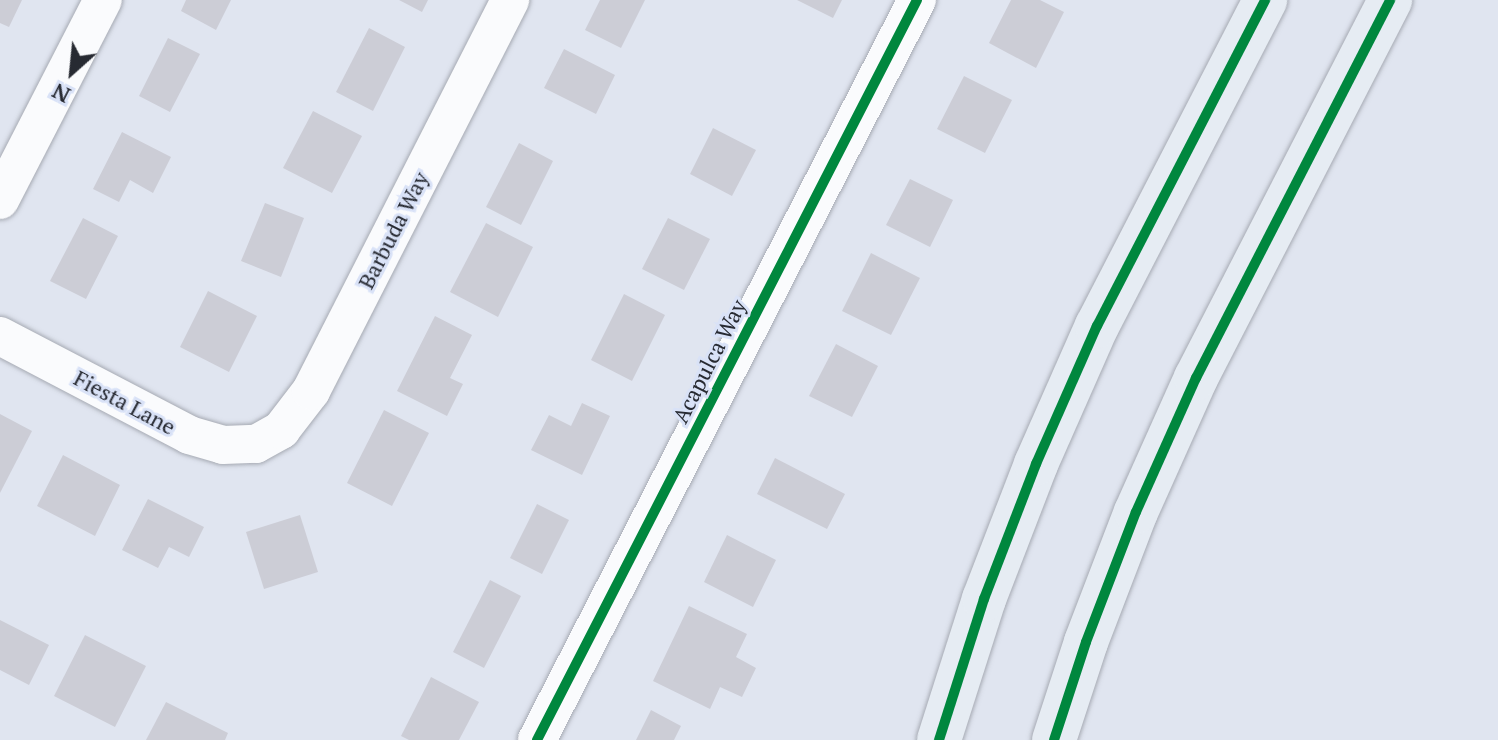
<!DOCTYPE html>
<html>
<head>
<meta charset="utf-8">
<style>
  body { margin:0 }
  #map { position:relative; width:1498px; height:740px; overflow:hidden; background:#e0e5f0; font-family:"PT Serif",serif }
  div>[style] { position:absolute }
  .building>* { inset:0; background:#cccdd6 }
  .roads { filter:drop-shadow(0 0 2px #a6aab3) drop-shadow(0 0 2px #a6aab3) }
  .street>* { height:38px; margin:-19px; padding:0 19px; transform-origin:19px; border-radius:19px; background:#fafbfd }
  .primary>* { height:44px; margin:-22px; padding:0 22px; transform-origin:22px; border-radius:22px; background:#e6ecf3 }
  .cycleway>* { height:10px; margin:-5px; padding:0 5px; transform-origin:5px; border-radius:5px; background:#00873e }
  span { translate:-50% -50%; white-space:nowrap; text-align:center; line-height:1.15; -webkit-text-stroke:6px #d9e2f7; paint-order:stroke }
  .street-label { font-size:22px; color:#272a32 }
  .north { position:absolute; left:32px; top:32px; width:80px; height:80px; -webkit-text-stroke:6px #d9e2f7; paint-order:stroke; rotate:207deg; font-size:22px; font-weight:700; line-height:32px; text-align:center; color:#272a32 }
  .north::after { content:''; display:block; margin:auto; width:28px; height:36px; background:#272a32; clip-path:polygon(50% 0,100% 100%,50% 72%,0 100%) }
</style>
</head>
<body>
<div id="map">
  <div class="building">
    <div style="clip-path:polygon(0 0,22px 0,9px 27px,0 23px)"></div>
    <div style="clip-path:polygon(186px 0,231px 0,216px 30px,181px 11px)"></div>
    <div style="clip-path:polygon(399px 0,428px 0,422px 12px)"></div>
    <div style="clip-path:polygon(600px 0,645px 0,621px 48px,585px 30px)"></div>
    <div style="clip-path:polygon(797px 0,842px 0,833px 18px)"></div>
    <div style="clip-path:polygon(1011px 0,1040px 0,1064px 12px,1036px 68px,989px 43px)"></div>
    <div style="clip-path:polygon(369px 28px,405px 47px,373px 111px,336px 92px)"></div>
    <div style="clip-path:polygon(168px 38px,200px 54px,170px 112px,139px 96px)"></div>
    <div style="clip-path:polygon(564px 49px,615px 75px,596px 114px,544px 88px)"></div>
    <div style="clip-path:polygon(964px 76px,1012px 100px,985px 153px,937px 129px)"></div>
    <div style="clip-path:polygon(313px 111px,362px 136px,332px 193px,283px 168px)"></div>
    <div style="clip-path:polygon(713px 128px,756px 150px,732px 196px,690px 174px)"></div>
    <div style="clip-path:polygon(122px 132px,171px 157px,153px 193px,130px 180px,119px 202px,93px 189px)"></div>
    <div style="clip-path:polygon(519px 143px,553px 161px,521px 225px,486px 207px)"></div>
    <div style="clip-path:polygon(910px 179px,953px 200px,930px 247px,886px 225px)"></div>
    <div style="clip-path:polygon(265px 203px,304px 218px,281px 277px,241px 261px)"></div>
    <div style="clip-path:polygon(83px 218px,118px 236px,86px 299px,50px 281px)"></div>
    <div style="clip-path:polygon(668px 218px,710px 239px,684px 290px,642px 269px)"></div>
    <div style="clip-path:polygon(486px 223px,533px 247px,498px 317px,450px 292px)"></div>
    <div style="clip-path:polygon(871px 253px,920px 278px,891px 335px,842px 311px)"></div>
    <div style="clip-path:polygon(208px 291px,257px 316px,229px 372px,180px 347px)"></div>
    <div style="clip-path:polygon(624px 294px,665px 315px,632px 381px,591px 360px)"></div>
    <div style="clip-path:polygon(435px 316px,472px 335px,450px 378px,463px 384px,447px 416px,397px 391px)"></div>
    <div style="clip-path:polygon(836px 344px,878px 366px,852px 417px,809px 396px)"></div>
    <div style="clip-path:polygon(582px 403px,610px 416px,582px 475px,531px 450px,549px 415px,571px 426px)"></div>
    <div style="clip-path:polygon(384px 410px,429px 433px,392px 506px,347px 483px)"></div>
    <div style="clip-path:polygon(0 414px,32px 431px,0 493px)"></div>
    <div style="clip-path:polygon(63px 455px,120px 485px,95px 536px,37px 506px)"></div>
    <div style="clip-path:polygon(775px 458px,845px 494px,827px 529px,757px 494px)"></div>
    <div style="clip-path:polygon(148px 499px,204px 527px,189px 557px,169px 547px,158px 568px,122px 550px)"></div>
    <div style="clip-path:polygon(537px 504px,569px 520px,542px 574px,510px 558px)"></div>
    <div style="clip-path:polygon(300px 515px,318px 572px,264px 589px,246px 532px)"></div>
    <div style="clip-path:polygon(727px 535px,776px 560px,753px 607px,704px 582px)"></div>
    <div style="clip-path:polygon(490px 580px,521px 596px,484px 668px,453px 652px)"></div>
    <div style="clip-path:polygon(689px 606px,747px 634px,736px 657px,756px 668px,742px 697px,720px 687px,710px 709px,653px 681px)"></div>
    <div style="clip-path:polygon(0 620px,49px 645px,29px 685px,0 670px)"></div>
    <div style="clip-path:polygon(85px 635px,146px 666px,115px 727px,54px 696px)"></div>
    <div style="clip-path:polygon(431px 677px,479px 702px,459px 740px,409px 740px,401px 736px)"></div>
    <div style="clip-path:polygon(166px 702px,228px 733px,225px 740px,146px 740px)"></div>
    <div style="clip-path:polygon(651px 710px,681px 726px,674px 740px,636px 740px)"></div>
  </div>
  <div class="roads">
    <div class="street">
      <div style="left:0;top:200px;width:225px;rotate:-62.8deg"></div>
      <div style="left:0;top:336px;width:213px;rotate:27.6deg"></div>
      <div style="left:189px;top:435px;width:35px;rotate:16deg"></div>
      <div style="left:223px;top:445px;width:33px;rotate:-2deg"></div>
      <div style="left:256px;top:444px;width:29px;rotate:-29deg"></div>
      <div style="left:281px;top:430px;width:49px;rotate:-52.4deg"></div>
      <div style="left:311px;top:391px;width:439px;rotate:-63deg"></div>
      <div style="left:537px;top:740px;width:832px;rotate:-62.82deg"></div>
    </div>
    <div class="primary">
      <div style="left:939px;top:740px;width:148px;rotate:-72.3deg"></div>
      <div style="left:984px;top:599px;width:145px;rotate:-68.9deg"></div>
      <div style="left:1036px;top:464px;width:151px;rotate:-66.2deg"></div>
      <div style="left:1097px;top:326px;width:367px;rotate:-62.7deg"></div>
      <div style="left:1054px;top:740px;width:103px;rotate:-71.9deg"></div>
      <div style="left:1086px;top:642px;width:139px;rotate:-69deg"></div>
      <div style="left:1136px;top:512px;width:147px;rotate:-65.9deg"></div>
      <div style="left:1196px;top:378px;width:425px;rotate:-62.8deg"></div>
    </div>
  </div>
  <div class="cycleway">
    <div style="left:537px;top:740px;width:832px;rotate:-62.82deg"></div>
    <div style="left:939px;top:740px;width:148px;rotate:-72.3deg"></div>
    <div style="left:984px;top:599px;width:145px;rotate:-68.9deg"></div>
    <div style="left:1036px;top:464px;width:151px;rotate:-66.2deg"></div>
    <div style="left:1097px;top:326px;width:367px;rotate:-62.7deg"></div>
    <div style="left:1054px;top:740px;width:103px;rotate:-71.9deg"></div>
    <div style="left:1086px;top:642px;width:139px;rotate:-69deg"></div>
    <div style="left:1136px;top:512px;width:147px;rotate:-65.9deg"></div>
    <div style="left:1196px;top:378px;width:425px;rotate:-62.8deg"></div>
  </div>
  <div class="street-label">
    <span style="left:393px;top:230px;rotate:-63deg">Barbuda Way</span>
    <span style="left:709px;top:361px;rotate:-63deg">Acapulca Way</span>
    <span style="left:125px;top:402px;rotate:28deg">Fiesta Lane</span>
  </div>
  <div class="north">N</div>
</div>
</body>
</html>
